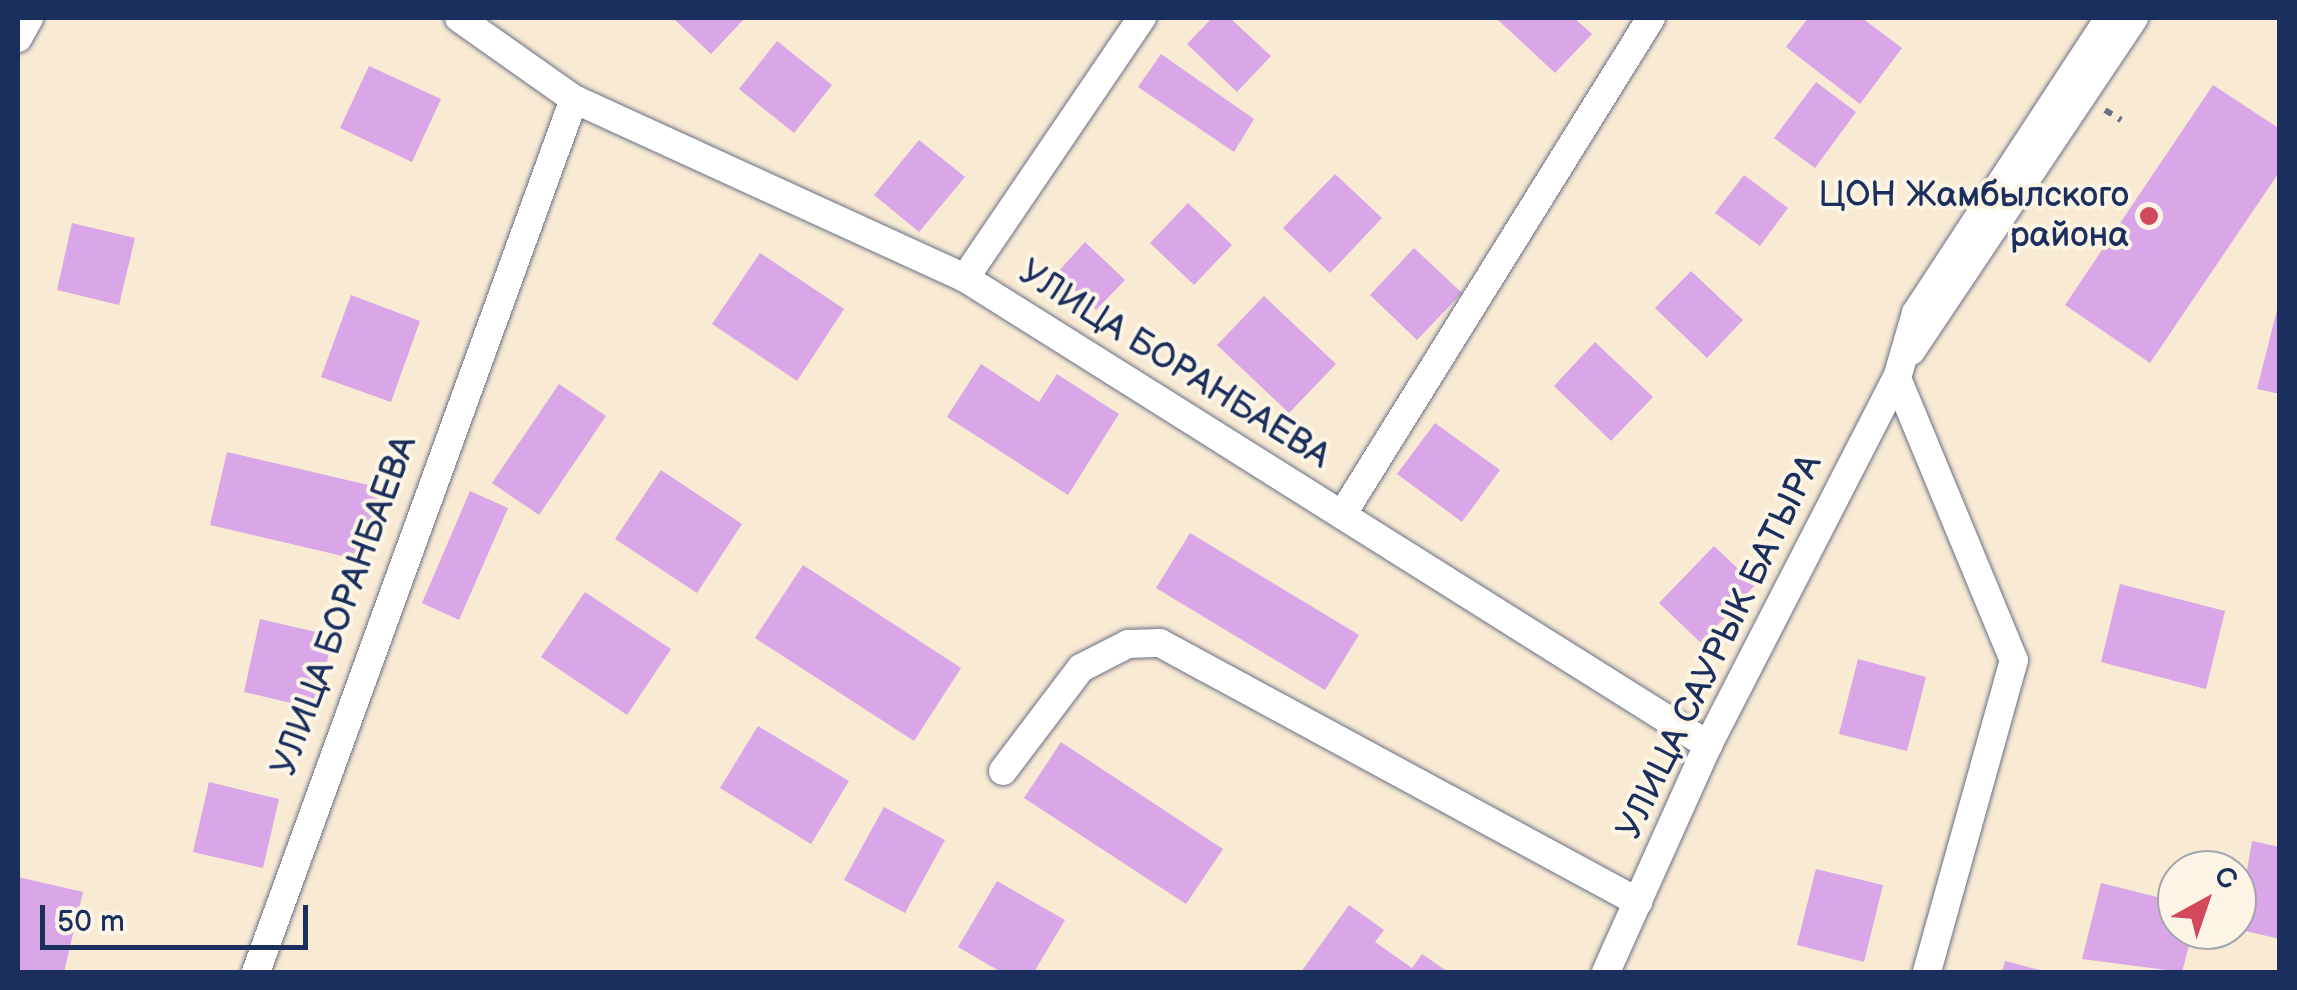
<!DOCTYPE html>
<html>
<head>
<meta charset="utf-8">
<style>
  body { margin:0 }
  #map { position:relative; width:2297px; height:990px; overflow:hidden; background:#f8ead3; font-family:"Balsamiq Sans",sans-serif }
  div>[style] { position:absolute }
  .building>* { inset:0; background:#d9a6e8 }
  .path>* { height:6px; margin-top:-3px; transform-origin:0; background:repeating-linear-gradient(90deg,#687087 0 8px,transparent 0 16px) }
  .roads { filter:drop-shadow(0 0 2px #687087) drop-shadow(0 0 2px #687087) }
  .street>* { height:28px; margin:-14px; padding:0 14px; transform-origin:14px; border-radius:14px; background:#fff }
  .dots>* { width:28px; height:28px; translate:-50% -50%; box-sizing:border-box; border:5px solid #fcf5e5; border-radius:50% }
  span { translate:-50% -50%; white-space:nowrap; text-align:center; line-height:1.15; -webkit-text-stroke:8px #fcf5e5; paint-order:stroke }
  .poi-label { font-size:35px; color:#1b2f5e }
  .right { translate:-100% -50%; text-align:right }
  .street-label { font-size:35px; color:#1b2f5e }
  .frame { position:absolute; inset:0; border:20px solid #1b2f5e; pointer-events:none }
  .north { position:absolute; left:2157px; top:850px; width:100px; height:100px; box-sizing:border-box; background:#fcf5e5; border:2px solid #a2a6af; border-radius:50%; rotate:40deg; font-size:28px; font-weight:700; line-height:40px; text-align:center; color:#1b2f5e }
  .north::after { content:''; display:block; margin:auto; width:35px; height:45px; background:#d1495b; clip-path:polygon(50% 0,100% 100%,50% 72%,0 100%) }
  .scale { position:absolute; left:40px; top:905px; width:268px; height:45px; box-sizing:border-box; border:5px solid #1b2f5e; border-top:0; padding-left:12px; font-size:30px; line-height:35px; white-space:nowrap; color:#1b2f5e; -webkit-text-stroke:8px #fcf5e5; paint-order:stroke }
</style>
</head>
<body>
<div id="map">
  <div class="building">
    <div style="clip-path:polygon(673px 18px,745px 18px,711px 54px)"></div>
    <div style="clip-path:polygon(1212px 18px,1230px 18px,1271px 56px,1237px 92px,1187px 44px)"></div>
    <div style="clip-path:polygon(1496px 18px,1574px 18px,1592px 34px,1555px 73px)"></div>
    <div style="clip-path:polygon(1808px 18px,1862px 18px,1902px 48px,1860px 104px,1786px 47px)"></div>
    <div style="clip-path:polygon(777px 41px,832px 85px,794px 133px,739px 89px)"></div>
    <div style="clip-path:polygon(1161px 54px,1254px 119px,1234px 152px,1138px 87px)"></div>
    <div style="clip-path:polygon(369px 66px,441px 99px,412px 162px,340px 128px)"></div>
    <div style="clip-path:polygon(1816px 82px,1856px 112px,1815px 168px,1774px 138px)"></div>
    <div style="clip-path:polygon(2213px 85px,2280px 129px,2280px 171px,2150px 363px,2065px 305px)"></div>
    <div style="clip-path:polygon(919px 140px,965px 177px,919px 232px,874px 195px)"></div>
    <div style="clip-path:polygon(1335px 174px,1382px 218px,1330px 273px,1283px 228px)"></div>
    <div style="clip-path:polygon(1744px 175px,1788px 208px,1760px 246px,1715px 213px)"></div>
    <div style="clip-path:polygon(1188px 203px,1232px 245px,1194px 285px,1150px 243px)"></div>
    <div style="clip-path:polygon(72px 223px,135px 238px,119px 305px,57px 290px)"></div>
    <div style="clip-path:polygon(1085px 242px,1125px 280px,1096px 310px,1057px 273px)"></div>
    <div style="clip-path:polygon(1414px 248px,1462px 293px,1417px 340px,1370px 295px)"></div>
    <div style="clip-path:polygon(760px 253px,844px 309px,797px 381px,712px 324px)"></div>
    <div style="clip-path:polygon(1691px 271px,1743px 320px,1707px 358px,1655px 308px)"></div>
    <div style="clip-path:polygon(351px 295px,420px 321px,391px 402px,321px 377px)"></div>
    <div style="clip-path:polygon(1264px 296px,1336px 364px,1289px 413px,1217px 345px)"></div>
    <div style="clip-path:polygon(2278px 306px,2280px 306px,2280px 394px,2257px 389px)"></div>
    <div style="clip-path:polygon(1595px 342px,1653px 397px,1611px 441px,1554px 386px)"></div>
    <div style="clip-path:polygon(981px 364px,1039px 402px,1057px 374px,1119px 414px,1068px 495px,947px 417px)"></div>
    <div style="clip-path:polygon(559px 384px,606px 416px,539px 515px,492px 483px)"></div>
    <div style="clip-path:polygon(1435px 423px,1500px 470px,1462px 522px,1397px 474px)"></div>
    <div style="clip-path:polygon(227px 452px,381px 488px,364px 561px,210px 525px)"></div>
    <div style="clip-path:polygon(661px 470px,742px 524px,697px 593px,615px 539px)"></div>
    <div style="clip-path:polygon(470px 491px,508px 508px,459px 620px,422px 603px)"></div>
    <div style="clip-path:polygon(1190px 533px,1359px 635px,1325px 690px,1156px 588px)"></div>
    <div style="clip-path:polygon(1714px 546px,1755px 585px,1701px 643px,1659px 603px)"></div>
    <div style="clip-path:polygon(803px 565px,961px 668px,914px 741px,755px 638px)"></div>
    <div style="clip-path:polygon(2120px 584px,2225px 611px,2206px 689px,2101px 662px)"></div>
    <div style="clip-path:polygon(585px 592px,671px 649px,627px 715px,541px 657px)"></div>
    <div style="clip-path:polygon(260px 619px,333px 636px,316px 709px,244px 692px)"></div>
    <div style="clip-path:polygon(1858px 659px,1926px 677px,1907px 751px,1839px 734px)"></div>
    <div style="clip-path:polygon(758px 726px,849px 781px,811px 844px,720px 788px)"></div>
    <div style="clip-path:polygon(1061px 742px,1223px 849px,1186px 904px,1024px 798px)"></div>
    <div style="clip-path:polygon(209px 782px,279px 799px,263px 868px,193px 852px)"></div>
    <div style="clip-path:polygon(884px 807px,945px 840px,905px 913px,844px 880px)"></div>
    <div style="clip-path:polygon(2252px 841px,2280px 847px,2280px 939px,2237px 929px)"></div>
    <div style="clip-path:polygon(1816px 869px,1883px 885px,1864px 962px,1797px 945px)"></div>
    <div style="clip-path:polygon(18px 877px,83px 892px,64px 972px,18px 972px)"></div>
    <div style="clip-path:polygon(997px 881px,1065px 920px,1034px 972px,1001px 972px,958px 947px)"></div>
    <div style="clip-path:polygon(2101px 883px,2177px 902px,2177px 930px,2193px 930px,2182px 972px,2082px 959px)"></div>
    <div style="clip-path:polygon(1349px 905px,1384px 930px,1375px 942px,1412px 968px,1422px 954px,1448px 972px,1301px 972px)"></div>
    <div style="clip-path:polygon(2005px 961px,2044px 971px,2044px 972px,2002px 972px)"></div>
  </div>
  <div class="path">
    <div style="left:2105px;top:110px;width:19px;rotate:32deg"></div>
  </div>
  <div class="roads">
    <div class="street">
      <div style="left:459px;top:18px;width:141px;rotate:35.2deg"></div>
      <div style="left:574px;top:99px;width:430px;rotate:24.6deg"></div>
      <div style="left:965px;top:278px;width:878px;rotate:32.15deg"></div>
      <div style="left:18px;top:38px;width:23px;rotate:-61deg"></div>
      <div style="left:965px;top:278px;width:315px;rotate:-55.8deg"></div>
      <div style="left:1911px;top:351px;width:401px;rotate:-56.2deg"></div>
      <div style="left:1897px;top:378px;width:305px;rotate:67.5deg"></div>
      <div style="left:2014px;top:660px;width:324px;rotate:105.6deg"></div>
      <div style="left:1342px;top:515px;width:585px;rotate:-58.13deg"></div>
      <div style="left:1003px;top:771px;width:129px;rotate:-52.9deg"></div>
      <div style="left:1081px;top:668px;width:53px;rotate:-27.1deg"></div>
      <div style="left:1128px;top:644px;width:32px;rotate:-2deg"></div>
      <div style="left:1160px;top:643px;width:544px;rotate:28.45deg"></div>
      <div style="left:256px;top:972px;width:929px;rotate:-69.99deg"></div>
      <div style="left:1606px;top:972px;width:249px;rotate:-65.8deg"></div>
      <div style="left:1708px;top:745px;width:413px;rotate:-62.8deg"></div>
      <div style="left:1897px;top:378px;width:68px;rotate:-73.7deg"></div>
      <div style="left:1916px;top:313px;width:353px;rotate:-56.8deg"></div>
    </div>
  </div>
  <div class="dots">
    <div style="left:2149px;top:216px;background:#d1495b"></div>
  </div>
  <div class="poi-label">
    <span class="right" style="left:2129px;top:216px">ЦОН Жамбылского<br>района</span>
  </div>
  <div class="street-label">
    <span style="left:1174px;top:365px;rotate:32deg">УЛИЦА БОРАНБАЕВА</span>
    <span style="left:345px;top:606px;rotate:-70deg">УЛИЦА БОРАНБАЕВА</span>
    <span style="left:1720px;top:647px;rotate:-64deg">УЛИЦА САУРЫК БАТЫРА</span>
  </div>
  <div class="frame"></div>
  <div class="north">С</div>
  <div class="scale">50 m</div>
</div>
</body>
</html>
